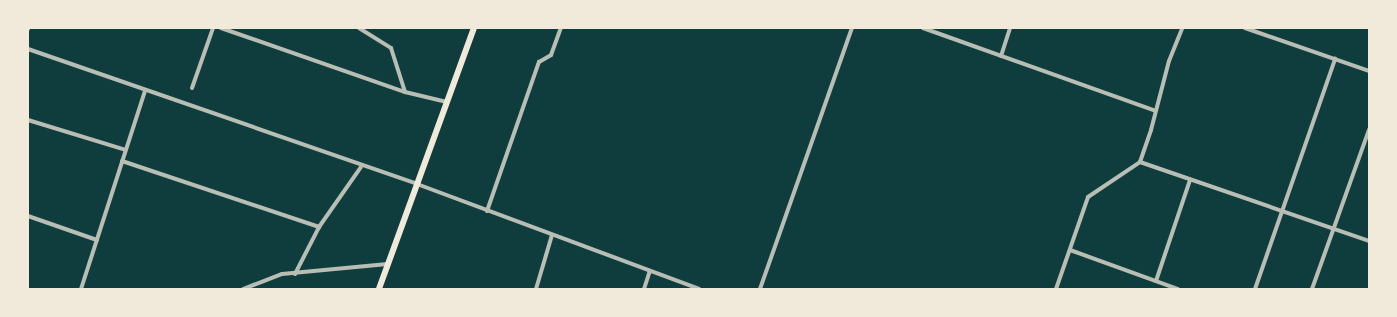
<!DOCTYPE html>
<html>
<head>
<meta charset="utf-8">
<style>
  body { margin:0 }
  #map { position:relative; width:1397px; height:317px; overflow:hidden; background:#0f3d3e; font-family:"Crimson Pro",serif }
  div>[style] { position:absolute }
  .minor>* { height:4px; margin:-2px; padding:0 2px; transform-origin:2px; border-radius:2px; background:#b8beb3 }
  .secondary>* { height:5.5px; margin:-2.75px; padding:0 2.75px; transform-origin:2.75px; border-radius:2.75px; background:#f1e9da }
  span { translate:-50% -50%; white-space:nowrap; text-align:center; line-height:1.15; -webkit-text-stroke:3.5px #f1e9da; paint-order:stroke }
  .frame { position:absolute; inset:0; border:29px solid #f1e9da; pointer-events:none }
</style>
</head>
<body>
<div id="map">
  <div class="minor">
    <div style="left:221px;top:28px;width:195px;rotate:19.2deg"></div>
    <div style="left:405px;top:92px;width:43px;rotate:13.4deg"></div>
    <div style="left:359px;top:28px;width:38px;rotate:32deg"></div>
    <div style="left:391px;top:48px;width:46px;rotate:72.3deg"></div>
    <div style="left:923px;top:28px;width:247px;rotate:19.6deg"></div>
    <div style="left:1245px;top:28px;width:131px;rotate:19.1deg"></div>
    <div style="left:28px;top:29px;width:1px;rotate:-90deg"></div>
    <div style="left:28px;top:49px;width:412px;rotate:19.1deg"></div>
    <div style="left:417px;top:184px;width:301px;rotate:20.4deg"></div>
    <div style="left:1001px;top:56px;width:29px;rotate:-72deg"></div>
    <div style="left:192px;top:88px;width:64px;rotate:-70.7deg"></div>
    <div style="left:28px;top:120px;width:102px;rotate:17deg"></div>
    <div style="left:122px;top:161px;width:208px;rotate:18.5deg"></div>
    <div style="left:1140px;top:162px;width:242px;rotate:19deg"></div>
    <div style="left:487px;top:211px;width:158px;rotate:-70.8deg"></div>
    <div style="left:539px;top:62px;width:14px;rotate:-30deg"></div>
    <div style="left:551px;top:55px;width:29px;rotate:-70deg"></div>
    <div style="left:28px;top:216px;width:73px;rotate:19.2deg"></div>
    <div style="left:1070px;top:250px;width:115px;rotate:19.9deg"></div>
    <div style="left:295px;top:274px;width:53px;rotate:-62.9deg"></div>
    <div style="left:319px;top:227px;width:73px;rotate:-55deg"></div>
    <div style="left:1156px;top:281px;width:107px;rotate:-71.4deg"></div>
    <div style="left:81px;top:289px;width:208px;rotate:-72.1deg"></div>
    <div style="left:243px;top:289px;width:42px;rotate:-21deg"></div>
    <div style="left:282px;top:274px;width:106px;rotate:-5.4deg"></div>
    <div style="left:536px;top:289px;width:56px;rotate:-73.5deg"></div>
    <div style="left:644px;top:289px;width:19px;rotate:-72deg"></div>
    <div style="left:760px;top:289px;width:277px;rotate:-70.6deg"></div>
    <div style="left:1056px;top:289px;width:97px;rotate:-70.8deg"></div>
    <div style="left:1088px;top:197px;width:63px;rotate:-33.9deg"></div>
    <div style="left:1140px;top:162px;width:34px;rotate:-71deg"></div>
    <div style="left:1151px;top:130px;width:71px;rotate:-75.4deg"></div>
    <div style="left:1169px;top:61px;width:35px;rotate:-68deg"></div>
    <div style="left:1255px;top:289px;width:244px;rotate:-70.8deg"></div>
    <div style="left:1312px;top:289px;width:169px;rotate:-70.3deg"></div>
  </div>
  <div class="secondary">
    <div style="left:379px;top:289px;width:278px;rotate:-70deg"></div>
  </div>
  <div class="frame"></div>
</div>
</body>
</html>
